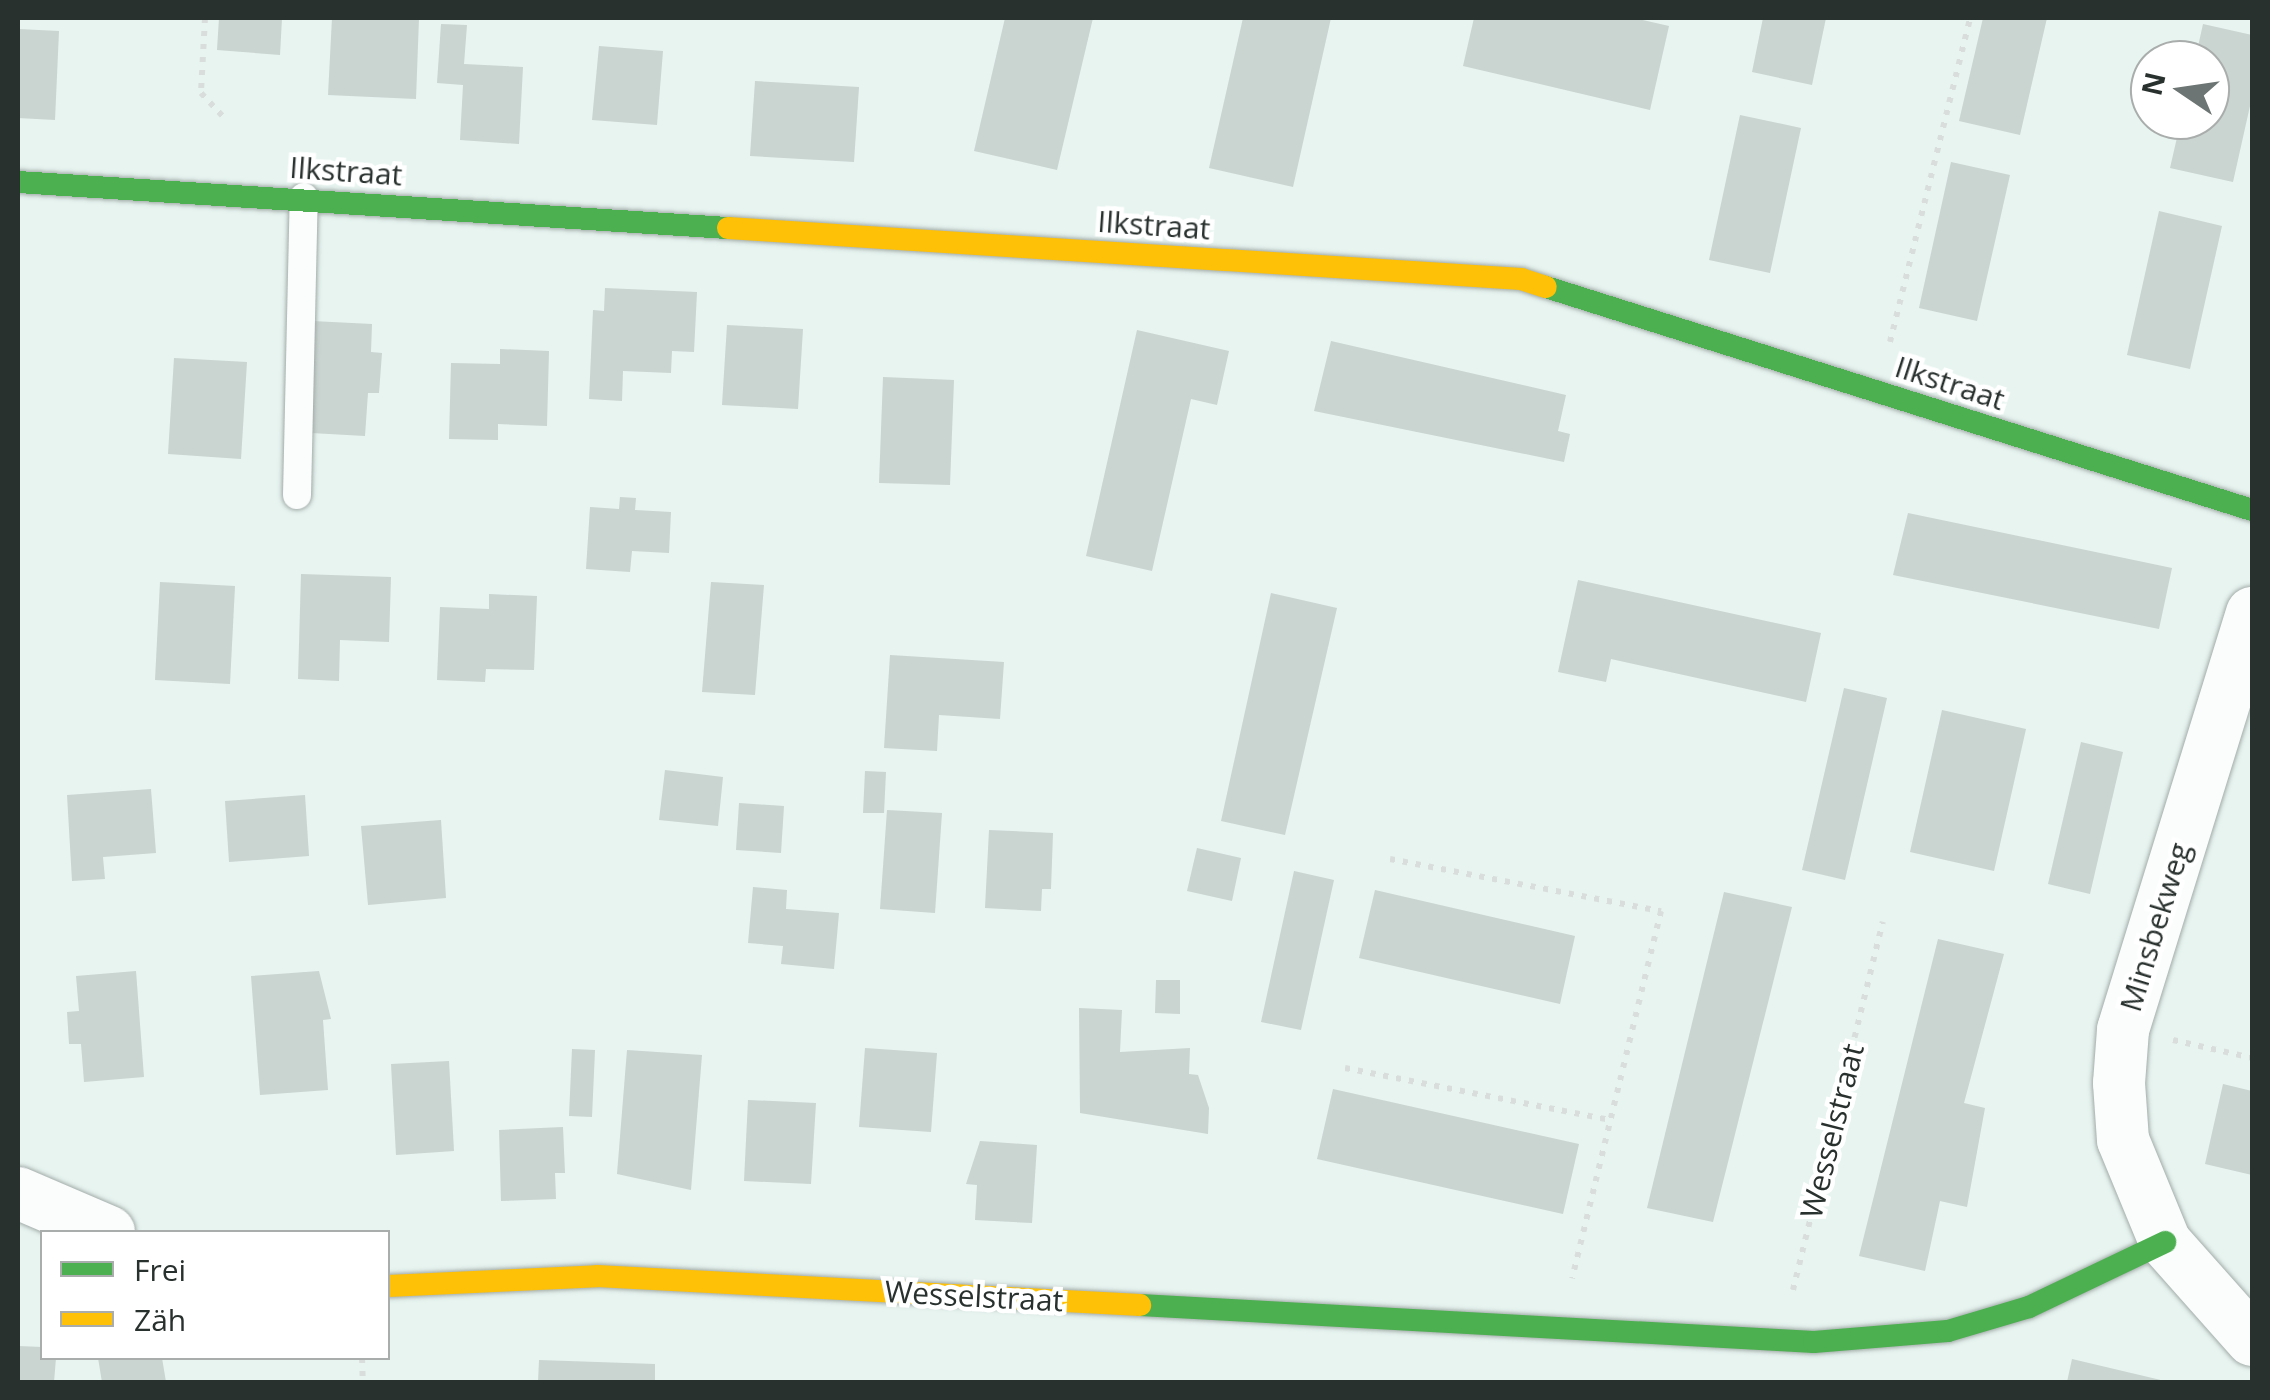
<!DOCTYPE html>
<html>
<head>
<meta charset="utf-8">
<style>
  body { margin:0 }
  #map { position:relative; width:2270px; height:1400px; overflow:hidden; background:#e7f4f0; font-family:"Open Sans",sans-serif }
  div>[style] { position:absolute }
  .building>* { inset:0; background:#cad4d1 }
  .path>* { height:6px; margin-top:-3px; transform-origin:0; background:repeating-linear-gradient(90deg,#d9dedc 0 5px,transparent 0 13px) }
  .roads { filter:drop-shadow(0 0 2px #a3aca9) drop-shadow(0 0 2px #a3aca9) }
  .lane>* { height:28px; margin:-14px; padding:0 14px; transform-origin:14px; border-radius:14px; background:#fbfdfd }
  .street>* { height:52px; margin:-26px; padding:0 26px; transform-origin:26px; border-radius:26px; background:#fbfdfd }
  .fast>* { height:22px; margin:-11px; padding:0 11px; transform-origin:11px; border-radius:11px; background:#4caf50 }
  .slow>* { height:22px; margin:-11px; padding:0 11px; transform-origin:11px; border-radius:11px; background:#ffc107 }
  span { translate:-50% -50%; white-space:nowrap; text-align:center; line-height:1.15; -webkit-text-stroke:9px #fff; paint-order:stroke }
  .street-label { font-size:30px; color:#29312f }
  .frame { position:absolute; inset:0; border:20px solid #29312f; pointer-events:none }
  .legend { position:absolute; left:40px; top:1230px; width:350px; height:130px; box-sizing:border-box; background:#fff; border:2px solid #a9adac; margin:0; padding:12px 18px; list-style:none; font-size:30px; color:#29312f }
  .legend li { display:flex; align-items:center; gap:20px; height:50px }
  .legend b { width:50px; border:2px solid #a9adac }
  .north { position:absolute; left:2130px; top:40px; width:100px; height:100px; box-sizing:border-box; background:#fff; border:2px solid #a9adac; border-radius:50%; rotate:283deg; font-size:28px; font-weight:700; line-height:40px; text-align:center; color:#29312f }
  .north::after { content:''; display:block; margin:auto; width:35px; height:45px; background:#6c7573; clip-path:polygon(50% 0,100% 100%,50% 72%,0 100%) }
</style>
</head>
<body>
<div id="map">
  <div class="building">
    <div style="clip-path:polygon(219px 18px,282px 18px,280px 55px,217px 50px)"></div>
    <div style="clip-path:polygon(332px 18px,419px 18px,416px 99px,328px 95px)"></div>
    <div style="clip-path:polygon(1005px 18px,1093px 18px,1057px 170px,974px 151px)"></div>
    <div style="clip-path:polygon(1243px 18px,1331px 18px,1293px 187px,1209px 168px)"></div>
    <div style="clip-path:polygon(1474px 18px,1634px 18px,1669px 26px,1650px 110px,1463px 66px)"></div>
    <div style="clip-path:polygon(1763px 18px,1826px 18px,1812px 85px,1752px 72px)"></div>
    <div style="clip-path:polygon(1983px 18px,2047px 18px,2020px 135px,1959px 121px)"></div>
    <div style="clip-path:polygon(441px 24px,467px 25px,464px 64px,523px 67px,519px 144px,460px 140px,463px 85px,437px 83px)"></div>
    <div style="clip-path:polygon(2203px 24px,2252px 35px,2252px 97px,2233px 182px,2170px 168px,2181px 120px,2210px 120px,2210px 60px,2195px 60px)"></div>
    <div style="clip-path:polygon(18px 29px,59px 31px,55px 120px,18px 118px)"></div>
    <div style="clip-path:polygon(599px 46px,663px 51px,657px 125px,592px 120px)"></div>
    <div style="clip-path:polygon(755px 81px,859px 87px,854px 162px,750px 156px)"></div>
    <div style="clip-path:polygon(1740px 115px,1801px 128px,1770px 273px,1709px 260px)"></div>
    <div style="clip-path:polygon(1951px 162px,2010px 175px,1977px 321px,1919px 308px)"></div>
    <div style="clip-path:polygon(2159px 211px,2222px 226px,2190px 369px,2127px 355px)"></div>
    <div style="clip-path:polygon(605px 288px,697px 292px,694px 352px,672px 351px,671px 373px,623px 371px,622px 401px,589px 399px,593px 310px,604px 311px)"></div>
    <div style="clip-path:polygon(312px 321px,372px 324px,371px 352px,382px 353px,379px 393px,368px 393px,365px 436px,311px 433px)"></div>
    <div style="clip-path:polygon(727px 325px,803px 329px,798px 409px,722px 405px)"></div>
    <div style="clip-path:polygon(1137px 330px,1229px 351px,1217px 405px,1191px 399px,1152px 571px,1086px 556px)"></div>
    <div style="clip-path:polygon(1331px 341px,1566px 395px,1558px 431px,1570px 434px,1564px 462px,1314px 411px)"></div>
    <div style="clip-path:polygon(500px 349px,549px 351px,547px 426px,498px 424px,498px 440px,449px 439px,451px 363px,500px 364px)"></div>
    <div style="clip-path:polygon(174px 358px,247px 362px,241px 459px,168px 454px)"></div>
    <div style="clip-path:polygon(883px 377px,954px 380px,950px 485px,879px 483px)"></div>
    <div style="clip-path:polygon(620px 497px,636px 498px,635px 510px,671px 512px,669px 553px,632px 551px,630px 572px,586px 569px,590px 507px,619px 509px)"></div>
    <div style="clip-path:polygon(1908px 513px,2172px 568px,2159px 629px,1893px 575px)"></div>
    <div style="clip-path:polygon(301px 574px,391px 577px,389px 642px,340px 640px,339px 681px,298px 679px)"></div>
    <div style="clip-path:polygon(1578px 580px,1821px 633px,1806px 702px,1611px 659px,1606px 682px,1558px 672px)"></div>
    <div style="clip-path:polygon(160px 582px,235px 586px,230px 684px,155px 680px)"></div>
    <div style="clip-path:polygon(711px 582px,764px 585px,755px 695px,702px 692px)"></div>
    <div style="clip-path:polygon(1271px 593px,1337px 608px,1285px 835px,1221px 821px)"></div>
    <div style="clip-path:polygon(489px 594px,537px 596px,534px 670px,486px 669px,485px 682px,437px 680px,440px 607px,489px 609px)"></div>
    <div style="clip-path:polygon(890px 655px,1004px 662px,1000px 719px,939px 715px,937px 751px,884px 748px)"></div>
    <div style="clip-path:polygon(1844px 688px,1887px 698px,1845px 880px,1802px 870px)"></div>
    <div style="clip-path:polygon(1942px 710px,2026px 729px,1994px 871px,1910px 852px)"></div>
    <div style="clip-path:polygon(2081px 742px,2123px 752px,2090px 894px,2048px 884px)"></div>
    <div style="clip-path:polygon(665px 770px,723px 777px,718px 826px,659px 820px)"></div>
    <div style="clip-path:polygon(865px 771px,886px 772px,884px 813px,863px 813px)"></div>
    <div style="clip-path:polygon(151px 789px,156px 853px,103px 857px,105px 879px,72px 881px,67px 795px)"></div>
    <div style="clip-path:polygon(305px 795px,309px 856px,229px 862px,225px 801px)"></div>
    <div style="clip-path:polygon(739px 803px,784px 806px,781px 853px,736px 850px)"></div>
    <div style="clip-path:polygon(887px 810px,942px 813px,935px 913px,880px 909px)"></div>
    <div style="clip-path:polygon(441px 820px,446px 898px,368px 905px,361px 826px)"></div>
    <div style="clip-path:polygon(989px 830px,1053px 833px,1051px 889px,1042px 889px,1041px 911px,985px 908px)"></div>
    <div style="clip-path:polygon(1197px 848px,1241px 858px,1232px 901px,1187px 891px)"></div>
    <div style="clip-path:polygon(1294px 871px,1334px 880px,1301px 1030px,1261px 1022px)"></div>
    <div style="clip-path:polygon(753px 887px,787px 890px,786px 909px,839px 913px,834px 969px,781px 964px,783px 946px,748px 943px)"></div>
    <div style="clip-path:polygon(1375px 890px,1575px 936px,1560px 1004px,1359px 958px)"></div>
    <div style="clip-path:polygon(1724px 892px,1792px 907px,1713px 1222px,1647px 1208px)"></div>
    <div style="clip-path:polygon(1938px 939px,2004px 954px,1964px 1103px,1985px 1108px,1967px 1207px,1940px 1201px,1925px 1271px,1859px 1256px)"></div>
    <div style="clip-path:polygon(136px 971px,144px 1077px,84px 1082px,81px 1044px,69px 1044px,67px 1012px,79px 1011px,76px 976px)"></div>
    <div style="clip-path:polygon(319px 971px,331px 1019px,323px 1020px,328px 1090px,260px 1095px,251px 976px)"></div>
    <div style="clip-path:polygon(1156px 980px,1180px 980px,1180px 1014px,1155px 1013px)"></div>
    <div style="clip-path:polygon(1079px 1008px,1122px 1010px,1120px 1052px,1190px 1048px,1189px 1074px,1198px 1075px,1209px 1108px,1208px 1134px,1080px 1113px)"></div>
    <div style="clip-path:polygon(865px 1048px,937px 1053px,931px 1132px,859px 1127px)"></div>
    <div style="clip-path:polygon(572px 1049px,595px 1050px,592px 1117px,569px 1116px)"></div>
    <div style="clip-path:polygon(627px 1050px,702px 1055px,691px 1190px,617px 1174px)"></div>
    <div style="clip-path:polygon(449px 1061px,454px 1151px,396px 1155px,391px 1064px)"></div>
    <div style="clip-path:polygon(2223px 1084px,2252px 1091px,2252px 1175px,2205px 1164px)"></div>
    <div style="clip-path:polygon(1333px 1089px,1579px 1144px,1563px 1214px,1317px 1159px)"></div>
    <div style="clip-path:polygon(748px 1100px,816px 1103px,811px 1184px,744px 1181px)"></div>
    <div style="clip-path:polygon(563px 1127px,565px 1173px,555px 1173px,556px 1199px,501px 1201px,499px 1130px)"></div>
    <div style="clip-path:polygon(980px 1141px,1037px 1145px,1032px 1223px,975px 1220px,977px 1185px,966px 1184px)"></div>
    <div style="clip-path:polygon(18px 1346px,42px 1347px,42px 1358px,56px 1358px,54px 1382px,18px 1382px)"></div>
    <div style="clip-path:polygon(98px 1358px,162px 1358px,166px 1382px,102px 1382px)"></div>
    <div style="clip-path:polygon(2072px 1359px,2165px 1381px,2165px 1382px,2067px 1382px)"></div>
    <div style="clip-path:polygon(539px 1360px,655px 1364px,655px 1382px,538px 1382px)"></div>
  </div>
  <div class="path">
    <div style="left:205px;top:18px;width:75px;rotate:93.1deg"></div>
    <div style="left:201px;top:93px;width:37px;rotate:47deg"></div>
    <div style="left:1890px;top:342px;width:334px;rotate:-76.1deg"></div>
    <div style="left:1390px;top:859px;width:276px;rotate:10.9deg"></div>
    <div style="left:1661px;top:911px;width:378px;rotate:103.6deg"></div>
    <div style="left:2173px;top:1040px;width:81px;rotate:12.8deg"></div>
    <div style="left:1345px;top:1068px;width:271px;rotate:11.1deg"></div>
    <div style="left:1793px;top:1290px;width:379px;rotate:-76.3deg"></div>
    <div style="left:362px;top:1358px;width:24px;rotate:88deg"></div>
  </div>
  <div class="roads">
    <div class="lane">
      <div style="left:297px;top:495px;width:298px;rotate:-88.7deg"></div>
    </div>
    <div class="street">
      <div style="left:2252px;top:613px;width:436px;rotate:107.2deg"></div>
      <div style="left:2123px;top:1030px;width:53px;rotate:94.3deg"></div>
      <div style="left:2119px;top:1083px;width:57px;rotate:86deg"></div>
      <div style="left:2123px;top:1140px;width:110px;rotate:67.6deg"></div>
      <div style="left:2165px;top:1242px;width:131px;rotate:48.4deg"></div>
      <div style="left:18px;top:1193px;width:99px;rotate:23.2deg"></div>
    </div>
    <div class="fast">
      <div style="left:18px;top:182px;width:711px;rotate:3.71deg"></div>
      <div style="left:1546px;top:287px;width:740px;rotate:17.53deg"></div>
      <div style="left:1140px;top:1305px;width:675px;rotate:3.14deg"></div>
      <div style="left:1814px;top:1342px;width:134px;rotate:-4.7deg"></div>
      <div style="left:1948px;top:1331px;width:84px;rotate:-16.5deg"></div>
      <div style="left:2029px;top:1307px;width:151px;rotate:-25.5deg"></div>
    </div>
    <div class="slow">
      <div style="left:728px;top:228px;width:795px;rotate:3.68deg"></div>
      <div style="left:1521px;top:279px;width:26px;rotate:18deg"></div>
      <div style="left:388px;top:1286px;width:209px;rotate:-2.7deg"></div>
      <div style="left:597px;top:1276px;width:544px;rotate:3.06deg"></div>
    </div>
  </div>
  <div class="street-label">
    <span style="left:346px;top:171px;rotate:4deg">Ilkstraat</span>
    <span style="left:1154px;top:225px;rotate:4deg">Ilkstraat</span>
    <span style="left:1950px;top:383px;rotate:18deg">Ilkstraat</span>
    <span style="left:2155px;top:927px;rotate:-73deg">Minsbekweg</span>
    <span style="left:1832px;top:1131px;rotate:-76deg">Wesselstraat</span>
    <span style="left:974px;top:1296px;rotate:3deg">Wesselstraat</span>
  </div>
  <div class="frame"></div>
  <ul class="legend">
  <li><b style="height:12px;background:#4caf50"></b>Frei</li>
  <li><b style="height:12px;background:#ffc107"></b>Zäh</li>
  </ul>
  <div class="north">N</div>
</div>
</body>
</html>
